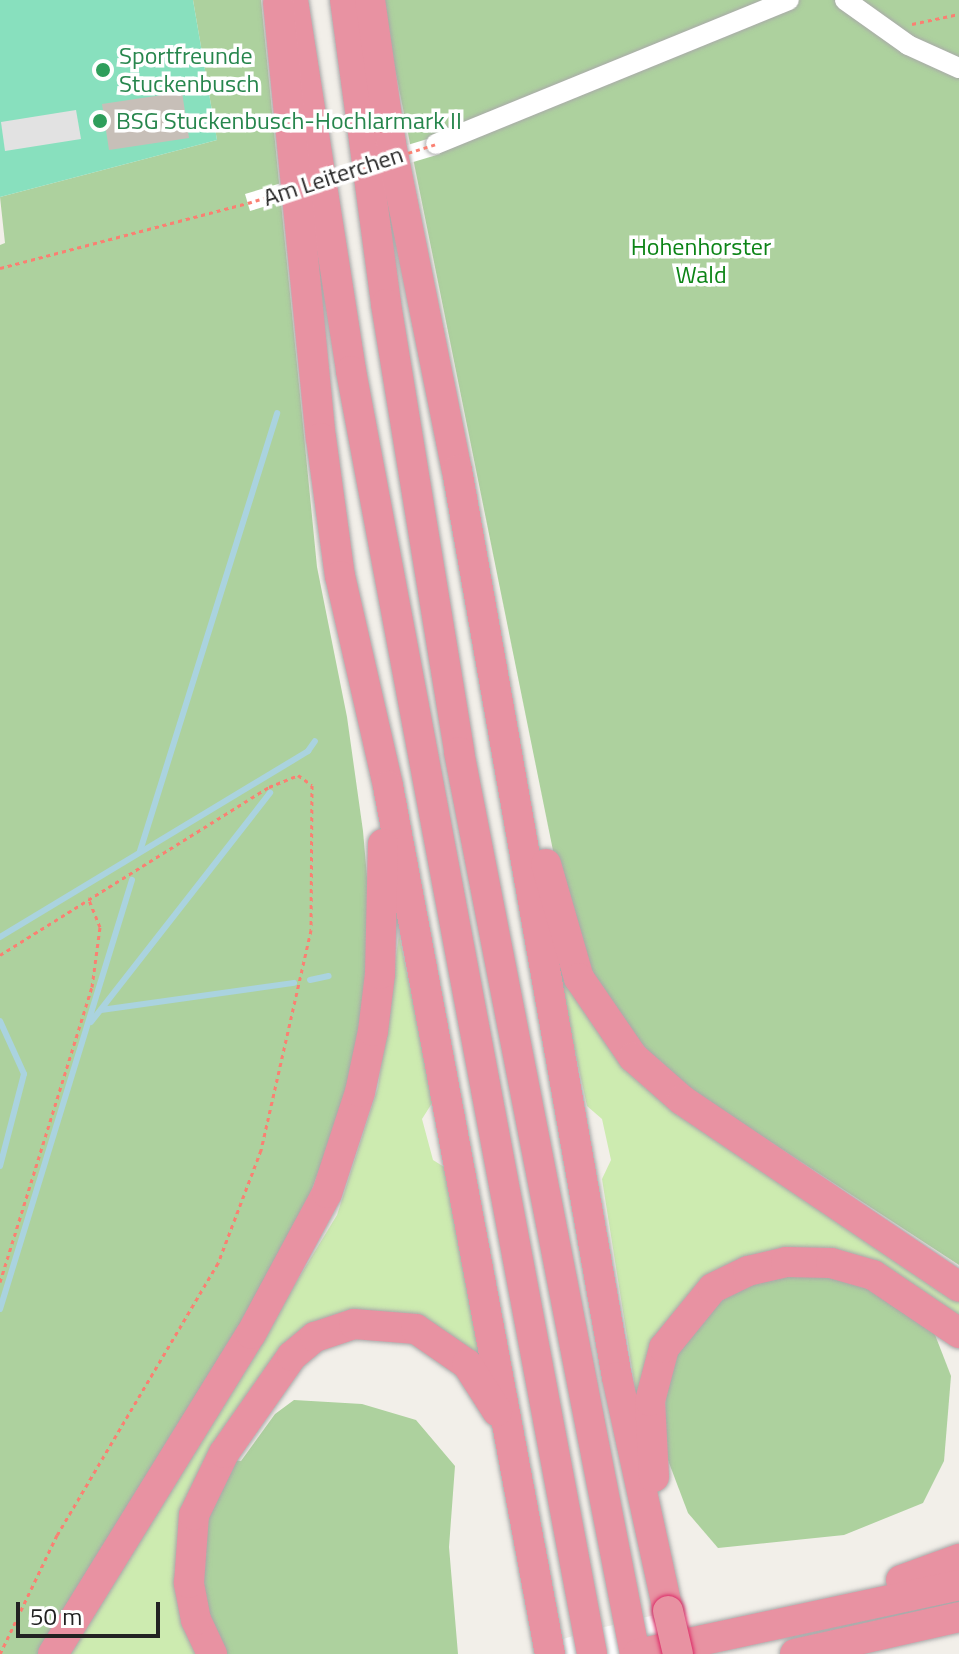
<!DOCTYPE html>
<html>
<head>
<meta charset="utf-8">
<style>
  body { margin:0 }
  #map { position:relative; width:959px; height:1654px; overflow:hidden; background:#f2efe9; font-family:"Titillium Web",sans-serif }
  div>[style] { position:absolute }
  .grass>* { inset:0; background:#cdebb0 }
  .forest>* { inset:0; background:#add19e }
  .pitch>* { inset:0; background:#88e0be }
  .parking>* { inset:0; background:#e2e2e2 }
  .pier>* { inset:0; background:#fff }
  .stream>* { height:6px; margin:-3px; padding:0 3px; transform-origin:3px; border-radius:3px; background:#aad3df }
  .building>* { inset:0; background:#c7bfb8 }
  .path>* { height:3px; margin-top:-1.5px; transform-origin:0; background:repeating-linear-gradient(90deg,#fa8072 0 4px,transparent 0 8px) }
  .roads { filter:drop-shadow(0 0 2px #a9a9a9) drop-shadow(0 0 2px #a9a9a9) }
  .minor>* { height:20px; margin:-10px; padding:0 10px; transform-origin:10px; border-radius:10px; background:#fff }
  .highway>* { height:30px; margin:-15px; padding:0 15px; transform-origin:15px; border-radius:15px; background:#e892a2 }
  .path-bridge>* { height:3px; margin-top:-1.5px; transform-origin:0; background:repeating-linear-gradient(90deg,#fa8072 0 4px,transparent 0 8px) }
  .bridges { filter:drop-shadow(0 0 2px #dc2a67) drop-shadow(0 0 2px #dc2a67) }
  .highway-bridge>* { height:30px; margin:-15px; padding:0 15px; transform-origin:15px; border-radius:15px; background:#e892a2 }
  .dots>* { width:22px; height:22px; translate:-50% -50%; box-sizing:border-box; border:4px solid #fff; border-radius:50% }
  span { translate:-50% -50%; white-space:nowrap; text-align:center; line-height:1.15; -webkit-text-stroke:7px #fff; paint-order:stroke }
  .leisure-label { font-size:24px; color:#27864d }
  .left { translate:0 -50%; text-align:left }
  .street-label { font-size:24px; color:#222 }
  .park-label { font-size:24px; color:#0c8416 }
  .scale { position:absolute; left:16px; top:1602px; width:144px; height:36px; box-sizing:border-box; border:4px solid #222; border-top:0; padding-left:10px; font-size:24px; line-height:28px; white-space:nowrap; color:#222; -webkit-text-stroke:6px #fff; paint-order:stroke }
</style>
</head>
<body>
<div id="map">
  <div class="grass">
    <div style="clip-path:polygon(547px 924px,616px 1053px,959px 1298px,959px 1315px,640px 1419px,602px 1179px,611px 1160px,602px 1119px,587px 1106px)"></div>
    <div style="clip-path:polygon(399px 935px,434px 1100px,422px 1119px,433px 1160px,449px 1170px,488px 1366px,365px 1312px,226px 1433px,203px 1654px,70px 1654px,337px 1215px,378px 1087px)"></div>
  </div>
  <div class="forest">
    <div style="clip-path:polygon(193px 0,261px 0,317px 567px,347px 717px,363px 831px,370px 911px,366px 994px,355px 1076px,297px 1228px,44px 1654px,0 1654px,0 245px,5px 243px,0 197px,217px 140px)"></div>
    <div style="clip-path:polygon(381px 0,959px 0,959px 1265px,693px 1091px,656px 1060px,618px 1017px,585px 962px,562px 895px)"></div>
    <div style="clip-path:polygon(793px 1271px,859px 1282px,932px 1327px,951px 1376px,944px 1461px,923px 1503px,844px 1535px,718px 1548px,688px 1513px,663px 1447px,668px 1369px,685px 1333px,713px 1302px,739px 1286px)"></div>
    <div style="clip-path:polygon(294px 1400px,362px 1404px,416px 1420px,455px 1466px,449px 1547px,458px 1654px,225px 1654px,201px 1606px,201px 1530px,232px 1460px,241px 1461px,275px 1414px)"></div>
  </div>
  <div class="pitch">
    <div style="clip-path:polygon(0 0,193px 0,217px 140px,0 197px)"></div>
  </div>
  <div class="parking">
    <div style="clip-path:polygon(76px 110px,81px 139px,5px 151px,1px 122px)"></div>
  </div>
  <div class="pier">
    <div style="clip-path:polygon(434px 137px,440px 154px,250px 211px,245px 194px)"></div>
    <div style="clip-path:polygon(684px 1608px,693px 1654px,540px 1654px,539px 1647px,588px 1631px)"></div>
  </div>
  <div class="stream">
    <div style="left:140px;top:851px;width:459px;rotate:-72.6deg"></div>
    <div style="left:0;top:937px;width:360px;rotate:-31.1deg"></div>
    <div style="left:308px;top:751px;width:12px;rotate:-55deg"></div>
    <div style="left:310px;top:980px;width:19px;rotate:-12deg"></div>
    <div style="left:101px;top:1010px;width:195px;rotate:-8deg"></div>
    <div style="left:0;top:1021px;width:58px;rotate:65.6deg"></div>
    <div style="left:24px;top:1074px;width:95px;rotate:104.6deg"></div>
    <div style="left:91px;top:1022px;width:291px;rotate:-52deg"></div>
    <div style="left:0;top:1309px;width:449px;rotate:-72.9deg"></div>
  </div>
  <div class="building">
    <div style="clip-path:polygon(182px 92px,189px 138px,109px 150px,102px 104px)"></div>
  </div>
  <div class="path">
    <div style="left:912px;top:24px;width:48px;rotate:-12deg"></div>
    <div style="left:0;top:268px;width:256px;rotate:-14.7deg"></div>
    <div style="left:0;top:955px;width:317px;rotate:-32deg"></div>
    <div style="left:269px;top:787px;width:31px;rotate:-22deg"></div>
    <div style="left:298px;top:775px;width:17px;rotate:36deg"></div>
    <div style="left:312px;top:785px;width:145px;rotate:90.4deg"></div>
    <div style="left:311px;top:930px;width:226px;rotate:102.8deg"></div>
    <div style="left:261px;top:1150px;width:121px;rotate:110.8deg"></div>
    <div style="left:218px;top:1263px;width:316px;rotate:120.6deg"></div>
    <div style="left:57px;top:1535px;width:132px;rotate:115.6deg"></div>
    <div style="left:0;top:1282px;width:309px;rotate:-72.7deg"></div>
    <div style="left:92px;top:987px;width:61px;rotate:-82.4deg"></div>
    <div style="left:100px;top:927px;width:32px;rotate:-112deg"></div>
  </div>
  <div class="roads">
    <div class="minor">
      <div style="left:845px;top:0;width:77px;rotate:35.5deg"></div>
      <div style="left:908px;top:45px;width:56px;rotate:24.3deg"></div>
      <div style="left:436px;top:144px;width:381px;rotate:-22.2deg"></div>
    </div>
    <div class="highway">
      <div style="left:293px;top:0;width:376px;rotate:81.1deg"></div>
      <div style="left:351px;top:371px;width:1305px;rotate:79.36deg"></div>
      <div style="left:345px;top:0;width:307px;rotate:82.3deg"></div>
      <div style="left:386px;top:304px;width:454px;rotate:80.7deg"></div>
      <div style="left:459px;top:752px;width:919px;rotate:78.96deg"></div>
      <div style="left:370px;top:0;width:146px;rotate:81.7deg"></div>
      <div style="left:391px;top:144px;width:333px;rotate:78.6deg"></div>
      <div style="left:457px;top:470px;width:921px;rotate:80deg"></div>
      <div style="left:617px;top:1377px;width:239px;rotate:77.7deg"></div>
      <div style="left:278px;top:2px;width:438px;rotate:84.4deg"></div>
      <div style="left:321px;top:438px;width:139px;rotate:82.2deg"></div>
      <div style="left:340px;top:576px;width:215px;rotate:77.1deg"></div>
      <div style="left:388px;top:786px;width:883px;rotate:79.43deg"></div>
      <div style="left:546px;top:864px;width:119px;rotate:73.9deg"></div>
      <div style="left:579px;top:978px;width:96px;rotate:55.6deg"></div>
      <div style="left:633px;top:1057px;width:65px;rotate:41.3deg"></div>
      <div style="left:682px;top:1100px;width:334px;rotate:34deg"></div>
      <div style="left:654px;top:1477px;width:76px;rotate:-93deg"></div>
      <div style="left:650px;top:1401px;width:55px;rotate:-75.2deg"></div>
      <div style="left:664px;top:1348px;width:77px;rotate:-50.8deg"></div>
      <div style="left:713px;top:1288px;width:39px;rotate:-26deg"></div>
      <div style="left:748px;top:1271px;width:39px;rotate:-13deg"></div>
      <div style="left:786px;top:1262px;width:45px;rotate:1.3deg"></div>
      <div style="left:831px;top:1263px;width:44px;rotate:15.9deg"></div>
      <div style="left:873px;top:1275px;width:104px;rotate:34deg"></div>
      <div style="left:901px;top:1580px;width:62px;rotate:-19.9deg"></div>
      <div style="left:53px;top:1654px;width:376px;rotate:-58.3deg"></div>
      <div style="left:251px;top:1334px;width:160px;rotate:-61.7deg"></div>
      <div style="left:327px;top:1193px;width:106px;rotate:-71.9deg"></div>
      <div style="left:360px;top:1092px;width:62px;rotate:-78deg"></div>
      <div style="left:373px;top:1031px;width:57px;rotate:-83deg"></div>
      <div style="left:380px;top:974px;width:130px;rotate:-88.7deg"></div>
      <div style="left:212px;top:1654px;width:38px;rotate:-115deg"></div>
      <div style="left:196px;top:1620px;width:38px;rotate:-101deg"></div>
      <div style="left:189px;top:1583px;width:68px;rotate:-85.8deg"></div>
      <div style="left:194px;top:1515px;width:69px;rotate:-64.2deg"></div>
      <div style="left:224px;top:1453px;width:118px;rotate:-55deg"></div>
      <div style="left:292px;top:1356px;width:30px;rotate:-40deg"></div>
      <div style="left:315px;top:1337px;width:41px;rotate:-18.4deg"></div>
      <div style="left:354px;top:1324px;width:62px;rotate:4.6deg"></div>
      <div style="left:416px;top:1329px;width:62px;rotate:34.5deg"></div>
      <div style="left:467px;top:1364px;width:56px;rotate:57.4deg"></div>
      <div style="left:638px;top:1654px;width:328px;rotate:-12.1deg"></div>
      <div style="left:795px;top:1654px;width:168px;rotate:-12.7deg"></div>
    </div>
  </div>
  <div class="path-bridge">
    <div style="left:248px;top:203px;width:197px;rotate:-17.4deg"></div>
  </div>
  <div class="bridges">
    <div class="highway-bridge">
      <div style="left:668px;top:1611px;width:44px;rotate:76.9deg"></div>
    </div>
  </div>
  <div class="dots">
    <div style="left:103px;top:70px;background:#2e9e5b"></div>
    <div style="left:100px;top:121px;background:#2e9e5b"></div>
  </div>
  <div class="leisure-label">
    <span class="left" style="left:119px;top:70px">Sportfreunde<br>Stuckenbusch</span>
    <span class="left" style="left:116px;top:121px">BSG Stuckenbusch-Hochlarmark II</span>
  </div>
  <div class="street-label">
    <span style="left:333px;top:176px;rotate:-18deg">Am Leiterchen</span>
  </div>
  <div class="park-label">
    <span style="left:701px;top:261px">Hohenhorster<br>Wald</span>
  </div>
  <div class="scale">50 m</div>
</div>
</body>
</html>
